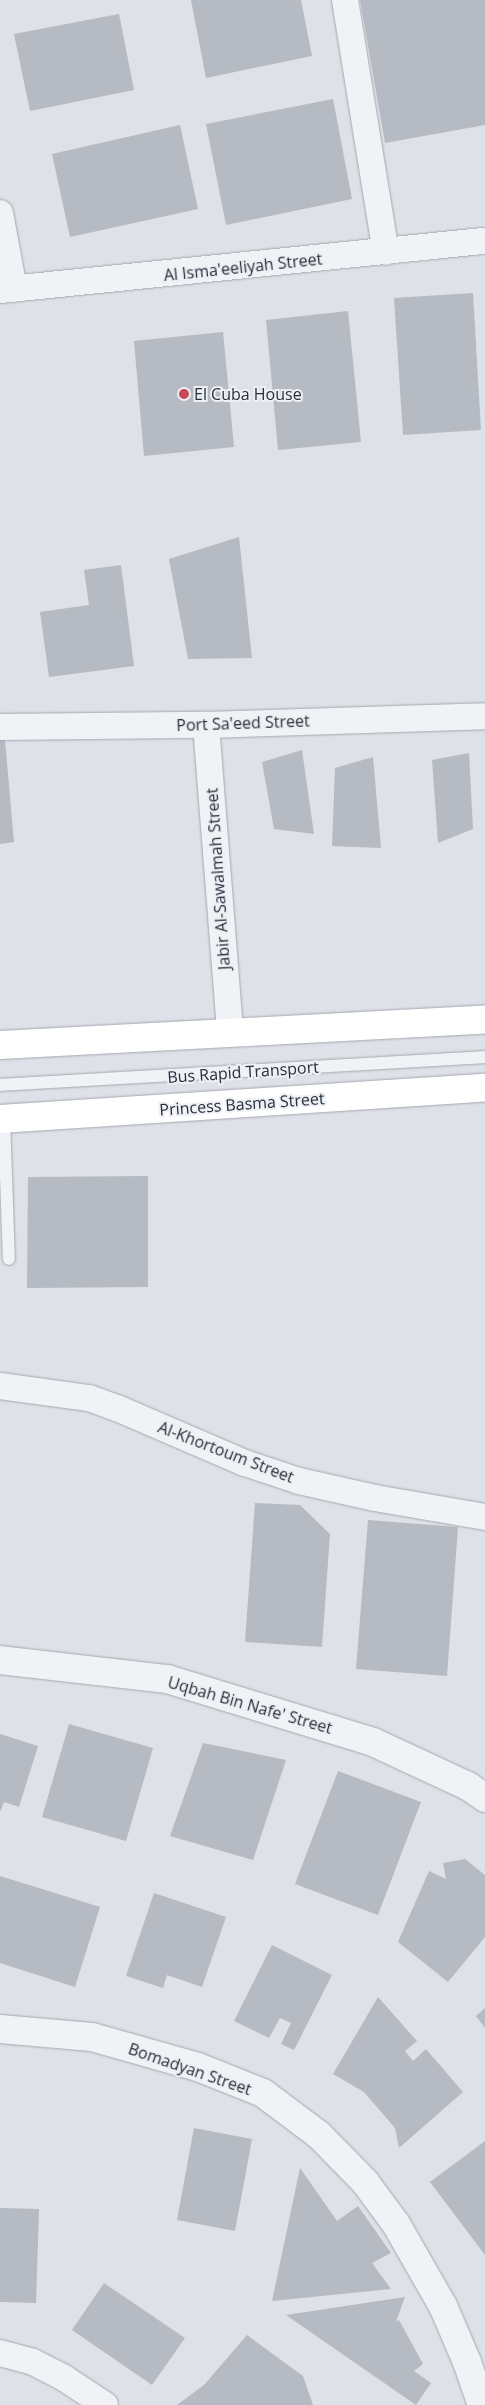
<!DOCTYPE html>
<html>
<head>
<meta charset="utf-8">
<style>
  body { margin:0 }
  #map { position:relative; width:485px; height:2405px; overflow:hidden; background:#dee1e7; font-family:"Open Sans",sans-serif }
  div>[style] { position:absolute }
  .building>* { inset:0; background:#b5bac3 }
  .roads { filter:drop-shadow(0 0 1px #a4a8b0) drop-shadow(0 0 1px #a4a8b0) }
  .service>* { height:12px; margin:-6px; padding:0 6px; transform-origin:6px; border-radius:6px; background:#f0f2f5 }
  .minor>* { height:26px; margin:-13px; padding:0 13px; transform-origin:13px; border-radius:13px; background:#f0f2f5 }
  .tertiary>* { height:28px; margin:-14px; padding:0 14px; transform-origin:14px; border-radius:14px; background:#f0f2f5 }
  .primary>* { height:28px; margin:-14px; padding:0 14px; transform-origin:14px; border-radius:14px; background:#fff }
  .dots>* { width:14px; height:14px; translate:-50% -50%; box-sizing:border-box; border:2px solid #edf0f4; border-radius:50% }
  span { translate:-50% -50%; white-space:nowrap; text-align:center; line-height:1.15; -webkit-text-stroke:4px #edf0f4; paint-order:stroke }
  .street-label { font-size:16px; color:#282f3c }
  .poi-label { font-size:16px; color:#282f3c }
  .left { translate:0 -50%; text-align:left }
</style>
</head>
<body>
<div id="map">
  <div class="building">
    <div style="clip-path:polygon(191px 0,301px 0,312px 56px,206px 78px)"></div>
    <div style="clip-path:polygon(360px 0,485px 0,485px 125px,385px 143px)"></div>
    <div style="clip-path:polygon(119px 14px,134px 90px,30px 111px,14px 34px)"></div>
    <div style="clip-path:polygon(333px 99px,352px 199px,226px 225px,206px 124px)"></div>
    <div style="clip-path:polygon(180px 125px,198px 209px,70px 237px,52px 154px)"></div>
    <div style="clip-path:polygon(473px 293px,481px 430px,403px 435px,394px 298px)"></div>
    <div style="clip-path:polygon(348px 311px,361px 442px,278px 450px,266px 320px)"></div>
    <div style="clip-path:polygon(223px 332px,234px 447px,144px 456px,134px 341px)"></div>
    <div style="clip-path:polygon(239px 537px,252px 658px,188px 659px,169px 559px)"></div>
    <div style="clip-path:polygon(121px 565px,134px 666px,49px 677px,40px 612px,89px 605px,84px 570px)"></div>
    <div style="clip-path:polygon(0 740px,5px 740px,14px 842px,0 844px)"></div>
    <div style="clip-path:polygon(302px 750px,314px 834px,274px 829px,262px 762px)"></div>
    <div style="clip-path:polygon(469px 753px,473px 829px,438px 843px,432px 760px)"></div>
    <div style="clip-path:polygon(373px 757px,381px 848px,332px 846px,335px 768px)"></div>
    <div style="clip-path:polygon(148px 1176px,148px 1287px,27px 1288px,28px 1177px)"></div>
    <div style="clip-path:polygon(255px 1503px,300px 1505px,330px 1534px,322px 1647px,245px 1642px)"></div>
    <div style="clip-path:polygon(368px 1520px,458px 1527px,447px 1676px,356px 1669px)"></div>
    <div style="clip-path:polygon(69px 1724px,153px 1748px,126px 1841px,42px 1817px)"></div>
    <div style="clip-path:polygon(0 1734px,38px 1746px,19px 1807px,4px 1802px,0 1812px)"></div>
    <div style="clip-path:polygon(203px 1743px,286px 1760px,253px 1860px,170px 1836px)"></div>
    <div style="clip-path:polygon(338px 1771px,421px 1802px,378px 1915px,295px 1884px)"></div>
    <div style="clip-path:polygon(465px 1859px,485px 1875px,485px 1937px,448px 1982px,398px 1942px,429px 1871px,446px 1879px,443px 1863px)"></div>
    <div style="clip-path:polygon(0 1876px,100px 1907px,75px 1987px,0 1963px)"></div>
    <div style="clip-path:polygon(154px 1893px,226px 1917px,202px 1987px,167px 1975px,163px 1988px,126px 1976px)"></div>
    <div style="clip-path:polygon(272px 1945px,332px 1975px,294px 2050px,281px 2044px,291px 2023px,280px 2018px,269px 2038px,234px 2021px)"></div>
    <div style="clip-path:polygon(378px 1997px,417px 2041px,405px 2051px,413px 2061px,426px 2049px,463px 2092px,399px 2148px,395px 2128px,364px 2092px,333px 2074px)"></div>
    <div style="clip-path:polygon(485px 2008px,485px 2028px,476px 2016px)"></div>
    <div style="clip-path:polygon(194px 2128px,252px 2139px,235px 2231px,177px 2220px)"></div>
    <div style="clip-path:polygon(485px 2141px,485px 2255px,430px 2182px)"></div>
    <div style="clip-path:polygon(300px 2168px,337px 2221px,358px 2206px,391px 2253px,372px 2263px,391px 2289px,272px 2301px)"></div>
    <div style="clip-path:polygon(0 2208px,39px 2209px,36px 2303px,0 2302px)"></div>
    <div style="clip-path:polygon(104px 2283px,185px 2338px,152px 2385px,72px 2330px)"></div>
    <div style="clip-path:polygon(405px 2297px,396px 2322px,399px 2320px,423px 2364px,414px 2371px,431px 2383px,416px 2405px,286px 2315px)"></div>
    <div style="clip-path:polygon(247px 2335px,303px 2376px,313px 2405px,177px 2405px,204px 2385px)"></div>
  </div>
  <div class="roads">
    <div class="service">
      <div style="left:0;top:1085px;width:486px;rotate:-3.3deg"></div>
      <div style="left:4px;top:1119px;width:140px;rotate:88deg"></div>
    </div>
    <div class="minor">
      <div style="left:345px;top:0;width:255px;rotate:80.8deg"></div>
      <div style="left:0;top:213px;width:77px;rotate:79.6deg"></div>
      <div style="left:0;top:290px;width:487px;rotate:-5.8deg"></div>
      <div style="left:206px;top:725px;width:309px;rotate:85.5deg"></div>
      <div style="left:0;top:727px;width:206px;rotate:-0.6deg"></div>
      <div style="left:206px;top:725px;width:279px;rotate:-1.8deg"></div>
      <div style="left:0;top:1386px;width:90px;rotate:7.7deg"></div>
      <div style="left:89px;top:1398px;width:30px;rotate:20deg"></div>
      <div style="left:117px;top:1408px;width:139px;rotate:23.3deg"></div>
      <div style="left:245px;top:1463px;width:57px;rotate:18.4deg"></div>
      <div style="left:299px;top:1481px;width:78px;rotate:12.6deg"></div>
      <div style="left:375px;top:1498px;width:112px;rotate:9.8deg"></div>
      <div style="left:0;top:2353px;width:34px;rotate:15deg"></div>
      <div style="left:33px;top:2362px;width:35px;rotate:27deg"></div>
      <div style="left:64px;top:2378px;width:49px;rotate:33.4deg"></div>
    </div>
    <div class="tertiary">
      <div style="left:0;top:1660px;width:168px;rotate:6.5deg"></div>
      <div style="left:167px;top:1679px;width:215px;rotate:17deg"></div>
      <div style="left:373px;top:1742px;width:105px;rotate:24.9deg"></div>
      <div style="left:468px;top:1786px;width:21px;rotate:35deg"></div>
      <div style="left:0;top:2029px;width:92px;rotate:5deg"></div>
      <div style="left:92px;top:2037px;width:110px;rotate:15.8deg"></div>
      <div style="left:198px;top:2067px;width:70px;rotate:21.8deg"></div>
      <div style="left:263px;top:2093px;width:70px;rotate:36.9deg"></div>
      <div style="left:319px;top:2135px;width:66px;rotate:45.6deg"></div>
      <div style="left:365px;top:2182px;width:52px;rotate:53.6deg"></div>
      <div style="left:396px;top:2224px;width:95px;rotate:60.2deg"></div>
      <div style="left:443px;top:2306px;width:61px;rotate:66.8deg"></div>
      <div style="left:467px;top:2362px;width:46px;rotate:70.8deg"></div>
    </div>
    <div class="primary">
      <div style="left:0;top:1045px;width:486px;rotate:-3deg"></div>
      <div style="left:0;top:1119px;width:486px;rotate:-3.7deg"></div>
    </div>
  </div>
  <div class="dots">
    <div style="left:184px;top:394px;background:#c54956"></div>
  </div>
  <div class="street-label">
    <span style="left:243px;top:267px;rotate:-6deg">Al Isma'eeliyah Street</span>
    <span style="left:243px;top:723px;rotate:-2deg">Port Sa'eed Street</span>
    <span style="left:218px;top:879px;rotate:-94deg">Jabir Al-Sawalmah Street</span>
    <span style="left:243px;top:1072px;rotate:-4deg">Bus Rapid Transport</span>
    <span style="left:242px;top:1104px;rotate:-4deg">Princess Basma Street</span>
    <span style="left:226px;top:1452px;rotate:21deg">Al-Khortoum Street</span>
    <span style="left:250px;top:1705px;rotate:16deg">Uqbah Bin Nafe' Street</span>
    <span style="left:190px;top:2069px;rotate:19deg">Bomadyan Street</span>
  </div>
  <div class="poi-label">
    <span class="left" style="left:194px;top:394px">El Cuba House</span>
  </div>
</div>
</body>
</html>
